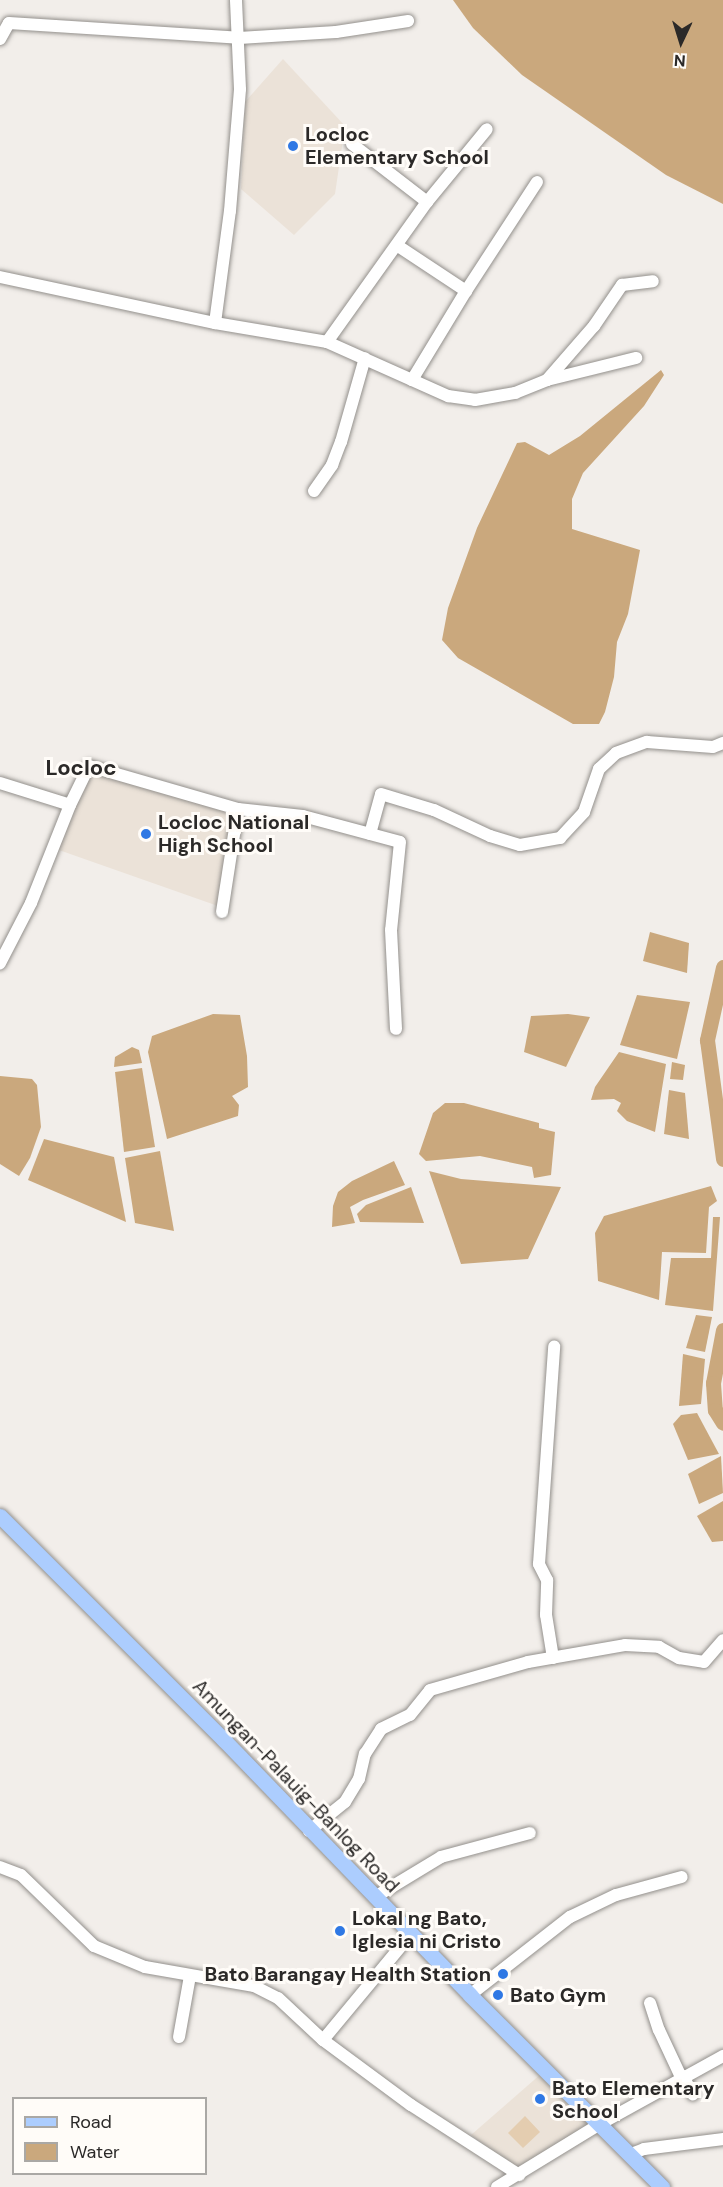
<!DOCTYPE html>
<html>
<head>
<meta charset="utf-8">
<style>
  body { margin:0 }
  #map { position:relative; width:723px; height:2187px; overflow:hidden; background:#f2eeea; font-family:"DM Sans",sans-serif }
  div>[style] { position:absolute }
  .built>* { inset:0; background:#ebe2d8 }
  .green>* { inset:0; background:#e4cdb0 }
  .water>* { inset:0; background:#caa87d }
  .river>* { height:15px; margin:-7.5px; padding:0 7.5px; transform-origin:7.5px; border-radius:7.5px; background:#caa87d }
  .roads { filter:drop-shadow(0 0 2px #93908c) drop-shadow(0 0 2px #93908c) }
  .minor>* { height:12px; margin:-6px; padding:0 6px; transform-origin:6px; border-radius:6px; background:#fff }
  .major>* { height:15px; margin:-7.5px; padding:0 7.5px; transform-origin:7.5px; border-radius:7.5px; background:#accdfe }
  .dots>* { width:16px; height:16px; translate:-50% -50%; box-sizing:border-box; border:3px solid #fffcf8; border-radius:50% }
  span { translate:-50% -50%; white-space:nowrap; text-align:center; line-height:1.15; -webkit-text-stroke:6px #fffcf8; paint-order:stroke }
  .poi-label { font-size:20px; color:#2b2928; font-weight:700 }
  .left { translate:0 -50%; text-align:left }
  .right { translate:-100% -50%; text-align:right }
  .street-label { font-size:20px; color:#2b2928 }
  .quarter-label { font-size:22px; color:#2b2928; font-weight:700 }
  .legend { position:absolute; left:12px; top:2097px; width:195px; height:78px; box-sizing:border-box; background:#fffcf8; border:2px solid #aaa8a5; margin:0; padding:8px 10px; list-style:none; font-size:18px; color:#2b2928 }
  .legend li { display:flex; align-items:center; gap:12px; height:30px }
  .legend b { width:30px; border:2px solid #aaa8a5 }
  .north { position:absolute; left:651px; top:12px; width:60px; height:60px; -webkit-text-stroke:4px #fffcf8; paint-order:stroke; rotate:184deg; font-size:16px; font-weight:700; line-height:24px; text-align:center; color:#2b2928 }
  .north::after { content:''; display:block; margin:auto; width:21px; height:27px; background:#2b2928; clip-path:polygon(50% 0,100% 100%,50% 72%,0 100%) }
</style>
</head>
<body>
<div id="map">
  <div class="built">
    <div style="clip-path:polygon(283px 59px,345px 126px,335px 194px,294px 235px,241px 189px,245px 102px)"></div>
    <div style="clip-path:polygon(101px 772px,232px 811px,218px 906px,56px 849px,71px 820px,88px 774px)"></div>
    <div style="clip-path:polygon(542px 2073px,591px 2125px,523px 2172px,506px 2162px,471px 2135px)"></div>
  </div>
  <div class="green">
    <div style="clip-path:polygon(525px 2116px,540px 2132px,523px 2148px,508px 2133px)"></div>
  </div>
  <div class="water">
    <div style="clip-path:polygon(453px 0,723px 0,723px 204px,666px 175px,522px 75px,473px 28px)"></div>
    <div style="clip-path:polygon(661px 370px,664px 375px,644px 406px,583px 473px,572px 499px,572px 529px,640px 550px,628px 614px,617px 642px,614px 677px,605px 712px,599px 724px,573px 724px,458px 658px,442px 640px,448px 608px,477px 528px,517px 443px,525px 442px,549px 455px,580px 436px)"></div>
    <div style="clip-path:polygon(650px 932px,689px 943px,687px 973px,643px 961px)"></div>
    <div style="clip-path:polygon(637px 995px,690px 1002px,677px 1059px,620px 1045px)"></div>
    <div style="clip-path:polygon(213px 1014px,240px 1015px,247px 1056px,248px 1087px,232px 1096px,239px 1105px,238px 1116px,167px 1139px,148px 1052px,152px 1036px)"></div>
    <div style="clip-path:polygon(568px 1014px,590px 1017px,566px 1067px,524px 1052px,531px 1016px)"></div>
    <div style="clip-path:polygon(132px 1047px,139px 1050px,142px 1063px,114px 1067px,115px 1057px)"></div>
    <div style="clip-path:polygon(619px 1052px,666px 1064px,655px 1132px,627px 1121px,617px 1111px,621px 1103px,614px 1099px,591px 1100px,595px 1087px)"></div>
    <div style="clip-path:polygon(672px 1062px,685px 1065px,683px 1080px,670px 1079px)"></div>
    <div style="clip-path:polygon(142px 1068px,155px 1147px,124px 1152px,115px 1072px)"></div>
    <div style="clip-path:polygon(0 1076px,32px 1079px,37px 1085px,41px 1127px,30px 1158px,19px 1176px,0 1164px)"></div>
    <div style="clip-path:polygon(669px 1090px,685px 1093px,689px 1139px,664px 1134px)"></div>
    <div style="clip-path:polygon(445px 1103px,464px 1103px,539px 1123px,539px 1128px,555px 1132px,551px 1175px,534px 1178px,532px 1167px,480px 1156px,426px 1161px,419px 1154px,433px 1113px)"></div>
    <div style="clip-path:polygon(44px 1139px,114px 1157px,126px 1222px,28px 1180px)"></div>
    <div style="clip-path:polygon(160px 1151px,174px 1231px,135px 1223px,125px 1158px)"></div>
    <div style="clip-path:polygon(394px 1161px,405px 1185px,363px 1200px,350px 1207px,355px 1223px,332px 1227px,333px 1206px,338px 1192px,352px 1181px)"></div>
    <div style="clip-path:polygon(429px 1171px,461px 1179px,561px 1187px,528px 1259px,461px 1264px)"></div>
    <div style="clip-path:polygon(711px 1186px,717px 1201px,709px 1207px,706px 1253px,662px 1252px,659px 1300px,598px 1281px,595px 1233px,604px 1216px)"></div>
    <div style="clip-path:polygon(411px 1187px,424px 1223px,360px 1222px,357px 1214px,366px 1205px)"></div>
    <div style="clip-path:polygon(713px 1217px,720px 1217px,713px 1311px,665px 1305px,671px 1258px,711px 1258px)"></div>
    <div style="clip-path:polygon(696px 1315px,712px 1317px,705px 1352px,686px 1348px)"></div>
    <div style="clip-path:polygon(683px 1354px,705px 1359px,701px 1404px,679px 1406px)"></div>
    <div style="clip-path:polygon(697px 1413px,719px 1454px,688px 1460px,673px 1424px,681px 1415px)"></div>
    <div style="clip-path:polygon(721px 1456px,723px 1493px,699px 1504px,688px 1474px)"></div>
    <div style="clip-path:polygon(723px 1501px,723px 1541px,712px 1542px,697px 1516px)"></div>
  </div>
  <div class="river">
    <div style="left:723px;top:967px;width:75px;rotate:102.4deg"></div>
    <div style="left:707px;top:1040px;width:120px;rotate:82.3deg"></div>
    <div style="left:723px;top:1330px;width:54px;rotate:100.7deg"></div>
    <div style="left:713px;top:1383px;width:27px;rotate:86deg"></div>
    <div style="left:715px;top:1410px;width:15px;rotate:58deg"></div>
  </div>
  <div class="roads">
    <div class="minor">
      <div style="left:0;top:39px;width:18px;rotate:-61deg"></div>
      <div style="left:9px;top:23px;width:230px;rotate:3.7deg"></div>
      <div style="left:239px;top:38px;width:97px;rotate:-3.5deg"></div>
      <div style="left:336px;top:32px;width:73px;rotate:-8.7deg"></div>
      <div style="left:352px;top:144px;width:95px;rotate:37.7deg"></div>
      <div style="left:398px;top:246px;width:82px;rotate:33.5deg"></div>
      <div style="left:0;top:277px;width:220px;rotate:12.1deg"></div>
      <div style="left:215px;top:323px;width:114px;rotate:9.6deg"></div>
      <div style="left:327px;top:342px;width:172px;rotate:-54.5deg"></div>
      <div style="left:427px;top:202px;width:94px;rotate:-50.6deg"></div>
      <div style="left:215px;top:323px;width:113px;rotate:-82.4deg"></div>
      <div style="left:230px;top:211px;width:122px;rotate:-85.3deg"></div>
      <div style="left:240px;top:89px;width:89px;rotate:-92.6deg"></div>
      <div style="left:327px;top:342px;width:133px;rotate:24.1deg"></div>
      <div style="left:448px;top:396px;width:27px;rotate:8deg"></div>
      <div style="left:475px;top:400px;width:41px;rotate:-9.9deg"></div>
      <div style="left:515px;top:393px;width:35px;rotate:-22deg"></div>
      <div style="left:547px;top:380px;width:92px;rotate:-13.9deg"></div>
      <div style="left:412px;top:380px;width:104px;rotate:-58.8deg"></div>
      <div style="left:466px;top:291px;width:130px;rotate:-56.9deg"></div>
      <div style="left:547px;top:380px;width:72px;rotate:-49deg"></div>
      <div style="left:594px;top:326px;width:50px;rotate:-55.7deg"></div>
      <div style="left:622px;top:285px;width:31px;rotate:-7deg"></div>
      <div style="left:314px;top:491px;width:32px;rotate:-55deg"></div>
      <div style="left:332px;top:465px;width:25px;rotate:-69deg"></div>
      <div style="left:341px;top:442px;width:87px;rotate:-74.1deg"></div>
      <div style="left:0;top:783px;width:73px;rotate:17.4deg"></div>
      <div style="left:70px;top:805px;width:105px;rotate:111.7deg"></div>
      <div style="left:31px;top:903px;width:68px;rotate:117.3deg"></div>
      <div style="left:70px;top:805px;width:43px;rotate:-64deg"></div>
      <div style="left:89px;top:766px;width:155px;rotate:16.1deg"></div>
      <div style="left:238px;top:809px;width:65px;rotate:6.1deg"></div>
      <div style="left:303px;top:816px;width:100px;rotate:15deg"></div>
      <div style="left:400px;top:842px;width:88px;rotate:95.8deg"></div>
      <div style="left:391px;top:930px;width:99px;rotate:87.1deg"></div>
      <div style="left:370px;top:834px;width:41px;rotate:-74.6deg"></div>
      <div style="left:381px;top:794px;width:55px;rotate:16.8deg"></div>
      <div style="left:434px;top:810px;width:62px;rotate:24.9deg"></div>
      <div style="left:490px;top:836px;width:31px;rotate:17deg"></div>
      <div style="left:520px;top:845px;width:41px;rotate:-9.9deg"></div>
      <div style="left:560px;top:838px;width:35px;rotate:-47deg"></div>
      <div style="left:584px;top:812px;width:46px;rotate:-70.8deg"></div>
      <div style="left:599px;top:769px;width:23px;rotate:-43deg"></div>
      <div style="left:616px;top:753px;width:33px;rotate:-20deg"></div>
      <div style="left:647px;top:742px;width:66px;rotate:4.3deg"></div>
      <div style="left:713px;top:747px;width:11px;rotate:-22deg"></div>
      <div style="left:222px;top:912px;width:104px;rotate:-81.2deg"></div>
      <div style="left:553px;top:1658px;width:44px;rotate:-99.2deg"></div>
      <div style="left:546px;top:1615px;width:35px;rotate:-88deg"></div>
      <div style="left:547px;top:1580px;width:18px;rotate:-117deg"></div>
      <div style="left:539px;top:1564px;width:218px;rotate:-86deg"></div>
      <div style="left:309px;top:1831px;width:46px;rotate:-38.9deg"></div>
      <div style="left:345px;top:1802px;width:27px;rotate:-59deg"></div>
      <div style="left:359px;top:1779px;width:26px;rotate:-77deg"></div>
      <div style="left:365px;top:1754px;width:30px;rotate:-57deg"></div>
      <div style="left:381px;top:1729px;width:32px;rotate:-26deg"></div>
      <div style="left:410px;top:1715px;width:32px;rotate:-51deg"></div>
      <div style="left:430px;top:1690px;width:102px;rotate:-15.9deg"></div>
      <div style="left:528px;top:1662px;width:98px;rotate:-9.9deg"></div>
      <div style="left:625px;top:1645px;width:34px;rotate:3deg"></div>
      <div style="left:659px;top:1647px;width:23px;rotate:29deg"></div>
      <div style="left:679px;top:1658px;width:25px;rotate:9deg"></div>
      <div style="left:704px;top:1662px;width:29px;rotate:-49deg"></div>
      <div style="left:0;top:1867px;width:22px;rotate:21deg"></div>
      <div style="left:21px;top:1875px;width:102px;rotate:44.2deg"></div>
      <div style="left:94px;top:1946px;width:55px;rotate:22.4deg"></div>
      <div style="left:145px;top:1967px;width:111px;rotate:9.9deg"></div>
      <div style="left:254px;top:1986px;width:27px;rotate:27deg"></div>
      <div style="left:278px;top:1998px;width:62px;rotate:43deg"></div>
      <div style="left:323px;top:2040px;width:109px;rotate:36.5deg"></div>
      <div style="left:411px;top:2105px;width:129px;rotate:32.9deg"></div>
      <div style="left:375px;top:1897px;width:77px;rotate:-31.2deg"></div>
      <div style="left:441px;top:1857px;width:92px;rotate:-15.1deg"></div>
      <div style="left:470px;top:1995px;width:127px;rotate:-38deg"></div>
      <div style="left:570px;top:1917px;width:51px;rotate:-25.6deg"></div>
      <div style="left:616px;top:1895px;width:68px;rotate:-15.3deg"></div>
      <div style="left:650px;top:2003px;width:28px;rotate:72deg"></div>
      <div style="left:659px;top:2030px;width:52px;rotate:64.9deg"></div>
      <div style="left:179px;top:2037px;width:62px;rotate:-79.8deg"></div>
      <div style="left:323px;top:2040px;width:138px;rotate:-50.3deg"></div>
      <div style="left:683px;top:2076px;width:21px;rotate:62deg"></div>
      <div style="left:631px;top:2154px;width:14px;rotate:-21deg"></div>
      <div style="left:644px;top:2149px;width:80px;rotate:-7.2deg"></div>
      <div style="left:497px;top:2187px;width:121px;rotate:-31.5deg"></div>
      <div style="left:600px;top:2124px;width:141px;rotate:-28.9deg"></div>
    </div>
    <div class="major">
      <div style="left:0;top:1516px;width:317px;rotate:45deg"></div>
      <div style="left:224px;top:1740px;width:354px;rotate:46deg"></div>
      <div style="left:470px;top:1995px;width:272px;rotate:45deg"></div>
    </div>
  </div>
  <div class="dots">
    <div style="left:293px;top:146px;background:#2f78e4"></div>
    <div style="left:146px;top:834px;background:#2f78e4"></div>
    <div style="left:340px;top:1931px;background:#2f78e4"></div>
    <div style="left:503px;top:1974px;background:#2f78e4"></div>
    <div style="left:498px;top:1995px;background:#2f78e4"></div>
    <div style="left:540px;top:2099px;background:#2f78e4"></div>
  </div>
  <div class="poi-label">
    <span class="left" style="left:305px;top:146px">Locloc<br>Elementary School</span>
    <span class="left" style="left:158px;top:834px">Locloc National<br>High School</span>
    <span class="left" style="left:352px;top:1930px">Lokal ng Bato,<br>Iglesia ni Cristo</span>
    <span class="right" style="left:491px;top:1974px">Bato Barangay Health Station</span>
    <span class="left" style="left:510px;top:1995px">Bato Gym</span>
    <span class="left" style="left:552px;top:2100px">Bato Elementary<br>School</span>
  </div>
  <div class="street-label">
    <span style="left:296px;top:1786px;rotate:46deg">Amungan-Palauig-Banlog Road</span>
  </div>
  <div class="quarter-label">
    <span style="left:81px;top:768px">Locloc</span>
  </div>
  <ul class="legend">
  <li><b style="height:8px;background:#accdfe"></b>Road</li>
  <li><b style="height:16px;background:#caa87d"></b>Water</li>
  </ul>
  <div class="north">N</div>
</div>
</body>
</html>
